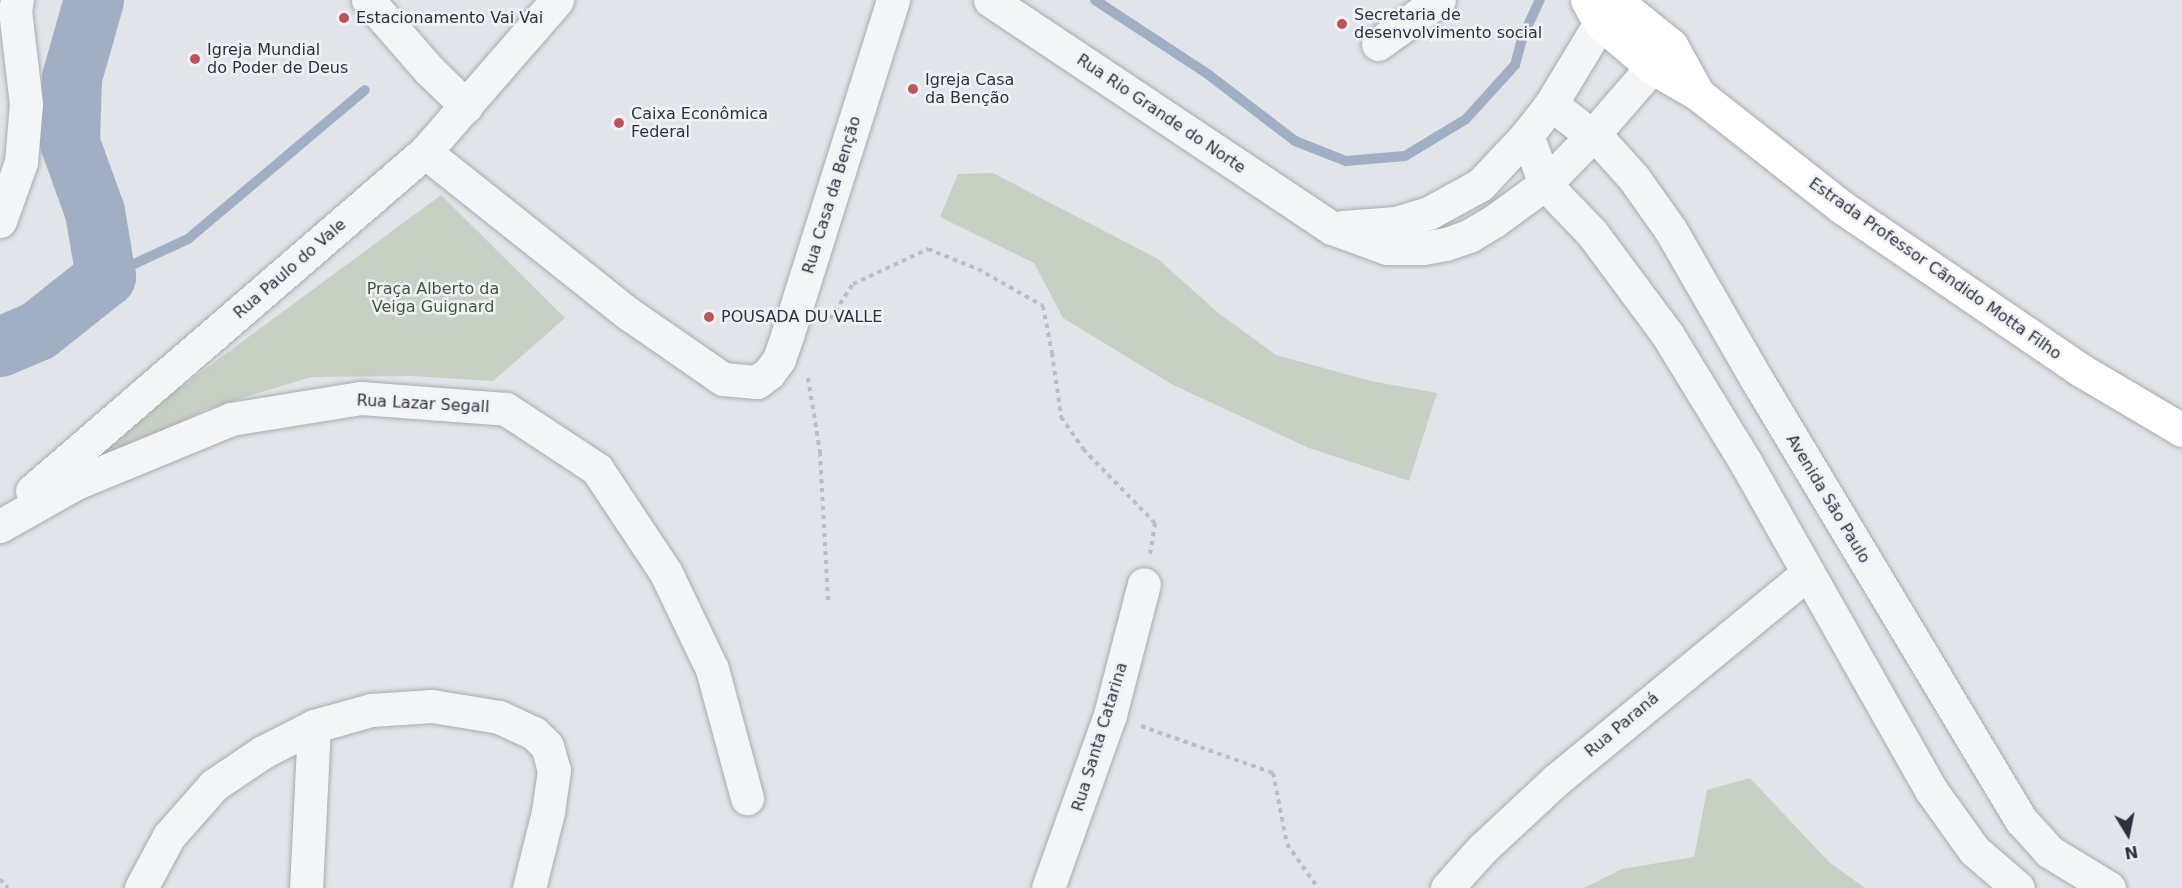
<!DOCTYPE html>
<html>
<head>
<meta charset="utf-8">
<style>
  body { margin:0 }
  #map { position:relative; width:2182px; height:888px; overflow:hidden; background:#e1e4e8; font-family:"DejaVu Sans",sans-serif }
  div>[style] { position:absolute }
  .green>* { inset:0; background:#c6d1c3 }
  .stream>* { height:10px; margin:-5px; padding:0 5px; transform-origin:5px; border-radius:5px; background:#a1afc4 }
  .river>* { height:60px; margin:-30px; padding:0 30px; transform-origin:30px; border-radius:30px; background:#a1afc4 }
  .path>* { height:4px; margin-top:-2px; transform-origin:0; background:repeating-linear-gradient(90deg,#bcbec3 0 4.5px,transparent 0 9px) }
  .roads { filter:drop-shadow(0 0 2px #a7abb2) drop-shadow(0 0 2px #a7abb2) }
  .minor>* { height:33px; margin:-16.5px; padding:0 16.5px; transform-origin:16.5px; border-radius:16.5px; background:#f4f5f7 }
  .major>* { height:33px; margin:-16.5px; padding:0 16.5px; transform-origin:16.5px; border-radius:16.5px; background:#fff }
  .dots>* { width:16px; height:16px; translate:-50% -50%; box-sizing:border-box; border:3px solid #f1f2f6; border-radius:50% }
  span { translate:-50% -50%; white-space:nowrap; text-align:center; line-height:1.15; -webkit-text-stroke:5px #f1f2f6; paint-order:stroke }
  .poi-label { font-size:16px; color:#2c313e }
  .left { translate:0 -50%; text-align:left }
  .street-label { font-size:16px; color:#2c313e }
  .park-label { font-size:16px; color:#3e583a }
  .north { position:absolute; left:2098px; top:804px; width:60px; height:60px; -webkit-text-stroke:4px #f1f2f6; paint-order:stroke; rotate:170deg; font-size:16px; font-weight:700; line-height:24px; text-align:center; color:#2c313e }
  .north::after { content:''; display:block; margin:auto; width:21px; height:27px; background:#2c313e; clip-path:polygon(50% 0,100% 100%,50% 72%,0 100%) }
</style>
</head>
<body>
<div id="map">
  <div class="green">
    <div style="clip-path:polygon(993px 173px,1158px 259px,1217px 312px,1276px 355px,1371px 381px,1437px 393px,1409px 481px,1309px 448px,1173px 385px,1063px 318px,1034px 263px,940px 217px,958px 174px)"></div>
    <div style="clip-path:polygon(441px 195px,565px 318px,493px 381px,412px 376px,311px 377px,204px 410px,121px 454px,74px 466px)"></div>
    <div style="clip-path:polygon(1750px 778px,1829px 862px,1865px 888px,1584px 888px,1622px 869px,1694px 857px,1707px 790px)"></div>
  </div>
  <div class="stream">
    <div style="left:1095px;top:0;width:136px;rotate:33.3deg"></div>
    <div style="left:1209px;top:75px;width:108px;rotate:37.5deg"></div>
    <div style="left:1295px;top:141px;width:55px;rotate:21.4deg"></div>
    <div style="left:1346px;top:161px;width:59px;rotate:-4.8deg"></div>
    <div style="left:1405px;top:156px;width:71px;rotate:-31.2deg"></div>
    <div style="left:1466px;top:119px;width:73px;rotate:-47.8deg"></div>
    <div style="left:1515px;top:65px;width:30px;rotate:-75deg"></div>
    <div style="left:1523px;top:36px;width:40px;rotate:-65deg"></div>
    <div style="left:106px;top:277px;width:90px;rotate:-24.9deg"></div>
    <div style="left:188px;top:239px;width:231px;rotate:-40.1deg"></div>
  </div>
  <div class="river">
    <div style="left:0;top:347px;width:41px;rotate:-22.8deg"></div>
    <div style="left:38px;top:331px;width:87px;rotate:-38.5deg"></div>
    <div style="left:106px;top:277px;width:66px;rotate:-99.6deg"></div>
    <div style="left:95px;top:212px;width:73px;rotate:-109.9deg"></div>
    <div style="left:70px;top:143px;width:65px;rotate:-88.2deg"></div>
    <div style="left:72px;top:78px;width:81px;rotate:-74.2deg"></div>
  </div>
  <div class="path">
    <div style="left:830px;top:319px;width:42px;rotate:-56.7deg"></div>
    <div style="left:853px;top:284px;width:83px;rotate:-25deg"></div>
    <div style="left:928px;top:249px;width:54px;rotate:21.8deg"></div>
    <div style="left:978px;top:269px;width:75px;rotate:29.6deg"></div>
    <div style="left:1043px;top:306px;width:48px;rotate:79.2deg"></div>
    <div style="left:1052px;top:353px;width:65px;rotate:82deg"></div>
    <div style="left:1061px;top:417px;width:39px;rotate:55deg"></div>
    <div style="left:1083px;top:449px;width:103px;rotate:45.8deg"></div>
    <div style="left:1155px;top:523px;width:31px;rotate:99deg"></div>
    <div style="left:808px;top:378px;width:75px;rotate:80.8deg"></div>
    <div style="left:820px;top:452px;width:148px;rotate:86.9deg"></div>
    <div style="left:1141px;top:726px;width:140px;rotate:19.6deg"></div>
    <div style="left:1273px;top:773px;width:72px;rotate:78.8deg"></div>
    <div style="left:1287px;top:844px;width:54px;rotate:54.8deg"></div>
    <div style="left:0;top:879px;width:12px;rotate:48deg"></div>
  </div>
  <div class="roads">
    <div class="minor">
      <div style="left:368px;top:0;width:93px;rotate:48.9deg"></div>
      <div style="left:429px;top:70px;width:52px;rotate:44.2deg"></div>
      <div style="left:990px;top:0;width:411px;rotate:33.7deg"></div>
      <div style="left:1332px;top:228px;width:59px;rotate:20deg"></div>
      <div style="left:1387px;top:248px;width:36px"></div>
      <div style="left:1423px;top:248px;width:23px;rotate:-10deg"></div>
      <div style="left:1446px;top:244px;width:24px;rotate:-19deg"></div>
      <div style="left:1469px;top:236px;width:29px;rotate:-31deg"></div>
      <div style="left:1494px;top:221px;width:63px;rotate:-36deg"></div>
      <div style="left:1545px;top:184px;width:69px;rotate:-45.6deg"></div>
      <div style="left:1593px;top:135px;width:118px;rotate:-49.1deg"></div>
      <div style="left:1378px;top:44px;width:75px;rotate:-35.8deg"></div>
      <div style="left:1551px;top:104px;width:67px;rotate:37.7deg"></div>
      <div style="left:1604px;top:145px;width:43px;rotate:47.8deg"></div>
      <div style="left:1633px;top:177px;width:64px;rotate:54.6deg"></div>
      <div style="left:1670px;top:229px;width:174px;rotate:60.1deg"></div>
      <div style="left:1757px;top:380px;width:513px;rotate:59.04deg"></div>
      <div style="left:2021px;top:820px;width:43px;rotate:47.8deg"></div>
      <div style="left:2050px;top:852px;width:69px;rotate:31.4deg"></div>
      <div style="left:1527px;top:135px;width:52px;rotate:69.8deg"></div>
      <div style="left:1545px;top:184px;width:68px;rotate:46.2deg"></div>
      <div style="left:1592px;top:233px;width:126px;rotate:53.4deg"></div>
      <div style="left:1667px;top:334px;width:151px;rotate:58.5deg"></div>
      <div style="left:1746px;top:463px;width:376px;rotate:60.5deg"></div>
      <div style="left:1931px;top:790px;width:74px;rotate:54.4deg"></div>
      <div style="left:1974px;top:850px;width:58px;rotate:40.8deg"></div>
      <div style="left:425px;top:152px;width:260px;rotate:38.5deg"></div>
      <div style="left:629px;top:314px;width:114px;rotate:34.7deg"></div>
      <div style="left:723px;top:379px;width:34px;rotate:5deg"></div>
      <div style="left:757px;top:382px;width:15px;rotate:-37deg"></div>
      <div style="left:769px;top:373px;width:17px;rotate:-54deg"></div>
      <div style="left:779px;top:359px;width:28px;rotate:-71deg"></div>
      <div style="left:788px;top:333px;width:349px;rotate:-72.5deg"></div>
      <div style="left:0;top:221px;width:63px;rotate:-70.4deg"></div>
      <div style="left:21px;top:162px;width:58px;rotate:-85.1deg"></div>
      <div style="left:26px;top:104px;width:94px;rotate:-96.7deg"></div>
      <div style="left:15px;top:11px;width:11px;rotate:-80deg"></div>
      <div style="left:1343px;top:227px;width:53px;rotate:-4.3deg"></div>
      <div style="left:1396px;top:223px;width:34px;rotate:-17deg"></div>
      <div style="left:1429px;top:213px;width:58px;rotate:-28.8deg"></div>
      <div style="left:1480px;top:185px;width:69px;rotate:-46.8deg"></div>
      <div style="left:1527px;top:135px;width:39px;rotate:-52deg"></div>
      <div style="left:1551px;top:104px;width:122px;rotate:-58.8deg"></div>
      <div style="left:32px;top:491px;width:519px;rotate:-40.78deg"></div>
      <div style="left:425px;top:152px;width:201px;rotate:-49deg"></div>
      <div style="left:0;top:526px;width:87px;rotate:-29.5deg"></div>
      <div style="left:76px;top:483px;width:168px;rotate:-22.4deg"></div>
      <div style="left:231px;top:419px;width:132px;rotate:-9.2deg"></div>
      <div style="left:361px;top:398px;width:145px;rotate:4.3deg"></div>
      <div style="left:506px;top:409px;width:109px;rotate:33.4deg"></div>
      <div style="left:597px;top:469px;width:125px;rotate:56.4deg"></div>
      <div style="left:666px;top:573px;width:106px;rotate:64.4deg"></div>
      <div style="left:712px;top:669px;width:134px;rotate:74.8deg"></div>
      <div style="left:314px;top:726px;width:59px;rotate:-15.7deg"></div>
      <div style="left:371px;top:710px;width:61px;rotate:-3.8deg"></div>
      <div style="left:432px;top:706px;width:68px;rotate:9.3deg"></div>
      <div style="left:499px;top:717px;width:38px;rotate:25deg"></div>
      <div style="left:534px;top:733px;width:18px;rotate:45deg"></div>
      <div style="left:547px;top:746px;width:25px;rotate:74deg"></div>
      <div style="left:554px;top:770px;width:42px;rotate:98.1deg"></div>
      <div style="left:548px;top:812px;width:78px;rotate:104deg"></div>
      <div style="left:141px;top:888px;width:59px;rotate:-61.7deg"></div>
      <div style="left:169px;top:836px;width:68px;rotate:-48.6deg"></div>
      <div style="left:214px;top:785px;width:59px;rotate:-34deg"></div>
      <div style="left:263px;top:752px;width:57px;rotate:-27deg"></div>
      <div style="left:314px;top:726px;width:162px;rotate:92.8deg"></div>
      <div style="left:1048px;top:888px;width:184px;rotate:-70.3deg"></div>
      <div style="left:1110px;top:715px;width:135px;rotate:-75.5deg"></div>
      <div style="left:1447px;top:888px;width:52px;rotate:-48.1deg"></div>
      <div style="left:1482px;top:849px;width:101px;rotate:-43deg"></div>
      <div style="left:1556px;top:780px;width:326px;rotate:-39.4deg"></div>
    </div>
    <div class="major">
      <div style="left:1587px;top:0;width:26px;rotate:61deg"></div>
      <div style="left:1600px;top:23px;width:70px;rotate:40.3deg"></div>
      <div style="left:1653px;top:68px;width:52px;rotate:30deg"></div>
      <div style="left:1698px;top:94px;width:184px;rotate:38.2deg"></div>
      <div style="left:1843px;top:208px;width:286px;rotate:34.3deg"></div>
      <div style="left:2079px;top:369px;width:120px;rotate:30.6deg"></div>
      <div style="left:1609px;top:0;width:19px;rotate:28deg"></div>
      <div style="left:1626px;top:9px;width:58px;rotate:38.7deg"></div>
      <div style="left:1671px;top:45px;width:56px;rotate:61.1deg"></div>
    </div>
  </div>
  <div class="dots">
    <div style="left:344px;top:18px;background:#be555e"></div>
    <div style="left:1342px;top:24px;background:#be555e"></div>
    <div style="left:195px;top:59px;background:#be555e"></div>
    <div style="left:913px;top:89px;background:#be555e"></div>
    <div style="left:619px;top:123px;background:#be555e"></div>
    <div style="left:709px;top:317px;background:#be555e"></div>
  </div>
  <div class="poi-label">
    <span class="left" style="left:1354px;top:24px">Secretaria de<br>desenvolvimento social</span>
    <span class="left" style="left:356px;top:18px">Estacionamento Vai Vai</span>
    <span class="left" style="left:207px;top:59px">Igreja Mundial<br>do Poder de Deus</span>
    <span class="left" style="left:925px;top:89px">Igreja Casa<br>da Benção</span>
    <span class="left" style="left:631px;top:123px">Caixa Econômica<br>Federal</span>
    <span class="left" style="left:721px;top:317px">POUSADA DU VALLE</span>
  </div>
  <div class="street-label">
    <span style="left:1161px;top:114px;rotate:34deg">Rua Rio Grande do Norte</span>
    <span style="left:832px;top:195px;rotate:-73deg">Rua Casa da Benção</span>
    <span style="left:290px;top:269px;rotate:-41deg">Rua Paulo do Vale</span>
    <span style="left:1935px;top:269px;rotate:35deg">Estrada Professor Cãndido Motta Filho</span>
    <span style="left:423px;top:404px;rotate:3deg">Rua Lazar Segall</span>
    <span style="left:1828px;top:499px;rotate:59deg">Avenida São Paulo</span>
    <span style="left:1622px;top:725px;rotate:-40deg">Rua Paraná</span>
    <span style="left:1100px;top:737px;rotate:-73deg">Rua Santa Catarina</span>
  </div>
  <div class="park-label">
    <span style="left:433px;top:298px">Praça Alberto da<br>Veiga Guignard</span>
  </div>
  <div class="north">N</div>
</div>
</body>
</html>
